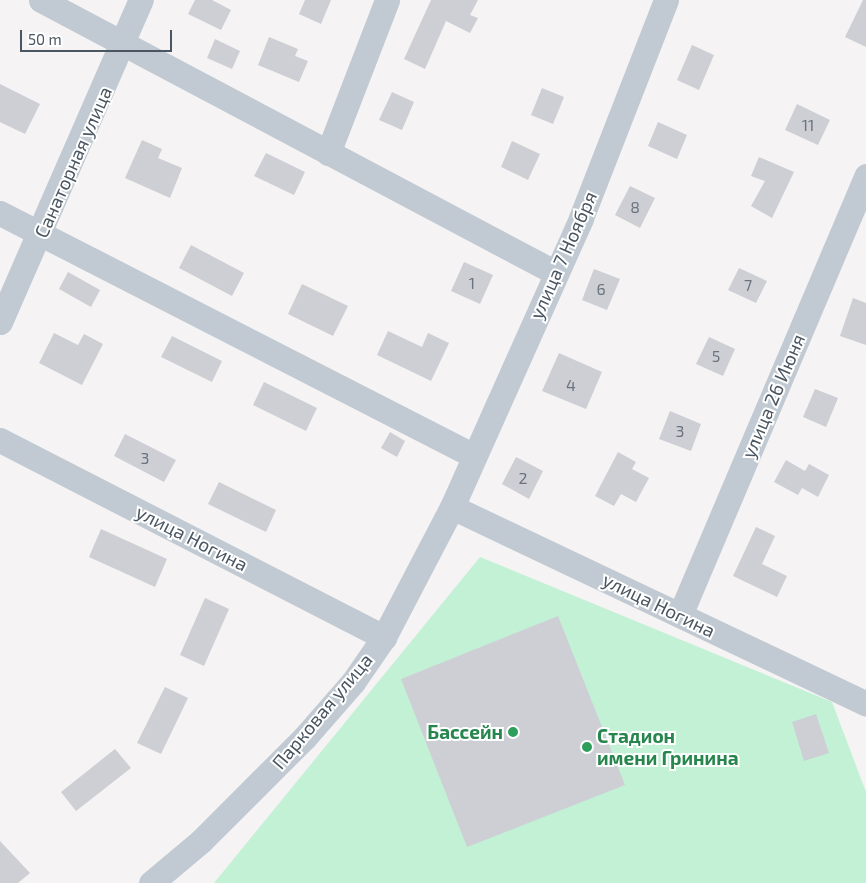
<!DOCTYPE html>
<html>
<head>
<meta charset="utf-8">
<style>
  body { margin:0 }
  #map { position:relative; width:866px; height:883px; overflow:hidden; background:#f5f3f3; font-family:"Exo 2",sans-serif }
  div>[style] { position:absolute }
  .green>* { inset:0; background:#c3f1d5 }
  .building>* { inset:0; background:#cdcfd5 }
  .street>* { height:25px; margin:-12.5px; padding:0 12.5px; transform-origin:12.5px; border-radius:12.5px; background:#c1cad2 }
  .dots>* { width:14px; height:14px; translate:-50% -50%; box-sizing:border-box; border:2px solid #fff; border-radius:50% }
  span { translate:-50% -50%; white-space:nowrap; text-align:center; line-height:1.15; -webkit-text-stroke:4px #fff; paint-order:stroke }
  .number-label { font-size:16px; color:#6b747e }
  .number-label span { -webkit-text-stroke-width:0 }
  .street-label { font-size:19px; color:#4a5661 }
  .leisure-label { font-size:19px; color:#27864d; font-weight:700 }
  .right { translate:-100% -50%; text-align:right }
  .left { translate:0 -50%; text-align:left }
  .scale { position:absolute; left:20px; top:30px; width:152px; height:22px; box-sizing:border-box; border:2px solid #4a5661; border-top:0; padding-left:6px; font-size:15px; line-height:18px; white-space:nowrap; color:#4a5661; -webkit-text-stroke:4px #fff; paint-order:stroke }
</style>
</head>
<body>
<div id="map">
  <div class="green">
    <div style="clip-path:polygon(480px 557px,832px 702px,866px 792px,866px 883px,214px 883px)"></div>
  </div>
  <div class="building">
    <div style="clip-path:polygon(195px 0,212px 0,231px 10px,221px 30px,188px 14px)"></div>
    <div style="clip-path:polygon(305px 0,331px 0,321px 24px,299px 14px)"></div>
    <div style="clip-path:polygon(431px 0,478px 0,470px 15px,478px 18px,470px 33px,446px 21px,425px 69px,404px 59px)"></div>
    <div style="clip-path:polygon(863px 0,866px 0,866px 47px,845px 37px)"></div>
    <div style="clip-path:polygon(269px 37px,298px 49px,295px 56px,308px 61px,299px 82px,258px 65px)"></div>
    <div style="clip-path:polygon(215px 39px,240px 51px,232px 69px,207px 58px)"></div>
    <div style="clip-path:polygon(692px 45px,714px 55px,699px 90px,677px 80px)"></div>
    <div style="clip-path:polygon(0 84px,40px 104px,25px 134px,0 122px)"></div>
    <div style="clip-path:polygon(542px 88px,564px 97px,553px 124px,531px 115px)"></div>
    <div style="clip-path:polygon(392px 92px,414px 102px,402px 130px,379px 120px)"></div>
    <div style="clip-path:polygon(797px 104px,830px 120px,818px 145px,785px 130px)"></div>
    <div style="clip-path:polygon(658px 122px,687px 135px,677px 159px,648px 146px)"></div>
    <div style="clip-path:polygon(142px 140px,162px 149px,158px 158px,182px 168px,170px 198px,125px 178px)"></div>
    <div style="clip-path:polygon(512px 141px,540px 154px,528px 180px,501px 167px)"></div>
    <div style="clip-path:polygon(266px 153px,305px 172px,294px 195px,254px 176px)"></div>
    <div style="clip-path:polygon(759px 157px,794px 172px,772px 218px,751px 206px,765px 181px,751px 176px)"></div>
    <div style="clip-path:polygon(630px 186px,655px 198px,640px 228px,615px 215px)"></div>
    <div style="clip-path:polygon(191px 245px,244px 273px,232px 296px,179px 268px)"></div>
    <div style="clip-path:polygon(464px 262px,493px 275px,480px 304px,451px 291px)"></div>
    <div style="clip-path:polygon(739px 268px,767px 281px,756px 303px,728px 290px)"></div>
    <div style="clip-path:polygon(594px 269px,620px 279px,607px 310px,582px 300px)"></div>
    <div style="clip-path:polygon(68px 272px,100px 290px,91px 307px,59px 289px)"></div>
    <div style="clip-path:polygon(302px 284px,348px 306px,333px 336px,288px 314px)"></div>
    <div style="clip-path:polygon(853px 298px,866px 303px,866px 345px,840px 336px)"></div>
    <div style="clip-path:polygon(388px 331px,422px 347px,428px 333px,449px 343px,431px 381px,377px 355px)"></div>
    <div style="clip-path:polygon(54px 333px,78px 345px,84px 334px,103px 344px,82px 385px,39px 363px)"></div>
    <div style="clip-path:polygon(172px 336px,222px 361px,212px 382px,161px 357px)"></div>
    <div style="clip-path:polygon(709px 337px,735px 349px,723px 376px,696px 364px)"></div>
    <div style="clip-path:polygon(559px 353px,602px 372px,586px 409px,542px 391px)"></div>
    <div style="clip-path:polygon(264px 382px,317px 408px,306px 431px,253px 405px)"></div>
    <div style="clip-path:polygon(815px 389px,838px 398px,826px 427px,803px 417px)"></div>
    <div style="clip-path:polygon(670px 411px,701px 424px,691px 451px,659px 439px)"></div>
    <div style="clip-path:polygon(390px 432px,405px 441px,397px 457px,381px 448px)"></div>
    <div style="clip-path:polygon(125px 434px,176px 460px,164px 482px,114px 456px)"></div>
    <div style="clip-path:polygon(618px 452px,636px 462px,632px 469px,649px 478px,636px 502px,621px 494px,614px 506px,595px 496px)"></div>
    <div style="clip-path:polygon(516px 457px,543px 471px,529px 499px,502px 484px)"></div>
    <div style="clip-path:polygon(786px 460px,805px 471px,809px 464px,829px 475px,818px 497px,802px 488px,798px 495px,774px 482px)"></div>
    <div style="clip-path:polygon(219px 482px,276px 510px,266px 532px,208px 504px)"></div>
    <div style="clip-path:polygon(756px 527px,775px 536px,762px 564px,787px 576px,777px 597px,733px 576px)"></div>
    <div style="clip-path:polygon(101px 529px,167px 559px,155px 587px,89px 557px)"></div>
    <div style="clip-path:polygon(205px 598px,229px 609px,204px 666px,180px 655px)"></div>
    <div style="clip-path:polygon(558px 616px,625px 785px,467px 847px,401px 679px)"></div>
    <div style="clip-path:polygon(165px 687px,188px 698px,161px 754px,137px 743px)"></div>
    <div style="clip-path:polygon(816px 714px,829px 753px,804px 761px,792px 722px)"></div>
    <div style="clip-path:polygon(115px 749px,131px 768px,76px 811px,61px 792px)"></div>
    <div style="clip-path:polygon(0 841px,30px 873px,18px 883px,0 883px)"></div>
  </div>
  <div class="street">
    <div style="left:41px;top:0;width:583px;rotate:27.93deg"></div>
    <div style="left:328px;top:153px;width:164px;rotate:-68.9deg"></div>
    <div style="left:0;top:213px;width:533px;rotate:27.14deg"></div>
    <div style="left:0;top:322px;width:352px;rotate:-66.4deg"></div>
    <div style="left:0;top:440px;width:432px;rotate:27.2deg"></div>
    <div style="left:452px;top:507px;width:458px;rotate:25.4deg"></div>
    <div style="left:680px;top:615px;width:477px;rotate:-67deg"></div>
    <div style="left:151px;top:883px;width:65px;rotate:-40deg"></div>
    <div style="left:201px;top:841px;width:147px;rotate:-45deg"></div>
    <div style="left:305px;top:737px;width:73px;rotate:-48.9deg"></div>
    <div style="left:353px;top:682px;width:55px;rotate:-55.4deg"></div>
    <div style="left:384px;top:637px;width:147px;rotate:-62.4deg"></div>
    <div style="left:452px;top:507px;width:316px;rotate:-65.9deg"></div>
    <div style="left:581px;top:218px;width:234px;rotate:-68.7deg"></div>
  </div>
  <div class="dots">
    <div style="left:513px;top:732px;background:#2e9e5b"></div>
    <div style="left:587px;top:747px;background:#2e9e5b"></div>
  </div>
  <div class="number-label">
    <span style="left:808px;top:125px">11</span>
    <span style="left:635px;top:207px">8</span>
    <span style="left:472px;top:283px">1</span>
    <span style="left:748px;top:285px">7</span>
    <span style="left:601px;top:289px">6</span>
    <span style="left:716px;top:356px">5</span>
    <span style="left:571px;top:385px">4</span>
    <span style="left:680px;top:431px">3</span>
    <span style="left:145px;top:458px">3</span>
    <span style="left:523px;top:478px">2</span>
  </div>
  <div class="street-label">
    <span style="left:73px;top:162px;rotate:-66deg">Санаторная улица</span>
    <span style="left:563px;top:255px;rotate:-66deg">улица 7 Ноября</span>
    <span style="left:773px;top:396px;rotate:-67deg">улица 26 Июня</span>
    <span style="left:192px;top:538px;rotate:27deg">улица Ногина</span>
    <span style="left:659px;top:605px;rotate:26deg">улица Ногина</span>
    <span style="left:322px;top:711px;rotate:-50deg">Парковая улица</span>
  </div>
  <div class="leisure-label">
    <span class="right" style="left:503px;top:732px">Бассейн</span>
    <span class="left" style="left:597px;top:747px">Стадион<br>имени Гринина</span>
  </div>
  <div class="scale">50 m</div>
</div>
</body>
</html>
